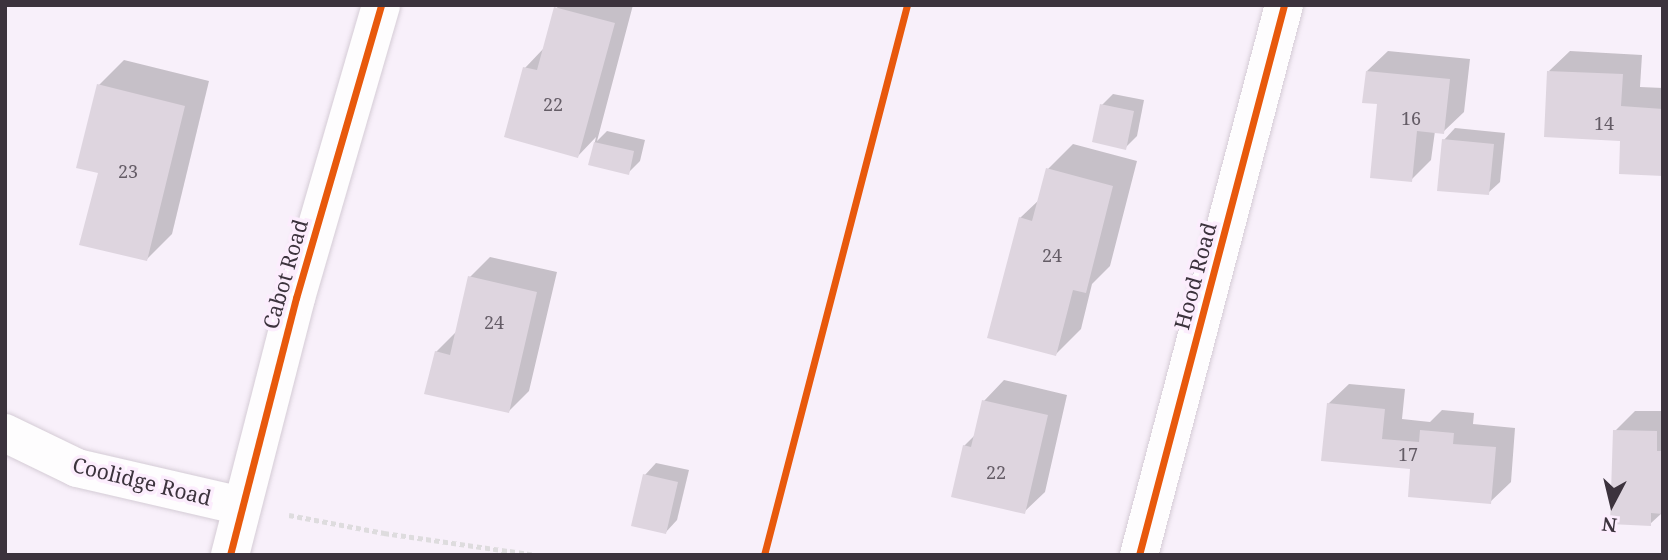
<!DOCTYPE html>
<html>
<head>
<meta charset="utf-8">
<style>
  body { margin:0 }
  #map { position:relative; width:1668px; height:560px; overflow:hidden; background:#f8f0fa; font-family:"Noto Serif",serif }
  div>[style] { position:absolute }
  .shadow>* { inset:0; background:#0003 }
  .building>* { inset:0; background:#ded5df }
  .path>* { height:4.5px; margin-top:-2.25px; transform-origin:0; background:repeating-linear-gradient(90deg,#dedcde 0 5px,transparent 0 8.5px) }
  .roads { filter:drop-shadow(0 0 2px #d5ccd6) drop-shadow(0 0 2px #d5ccd6) }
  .minor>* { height:38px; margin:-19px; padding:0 19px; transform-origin:19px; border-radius:19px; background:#fefdfe }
  .tertiary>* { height:38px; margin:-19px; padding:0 19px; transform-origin:19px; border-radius:19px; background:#fefdfe }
  .cycleway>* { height:7px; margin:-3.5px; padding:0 3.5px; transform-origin:3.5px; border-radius:3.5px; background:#e8590c }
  span { translate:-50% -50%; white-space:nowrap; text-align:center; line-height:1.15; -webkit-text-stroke:7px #fcedfd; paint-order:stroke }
  .number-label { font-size:18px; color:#645c66 }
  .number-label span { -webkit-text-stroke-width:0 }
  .street-label { font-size:21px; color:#3c333d }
  .frame { position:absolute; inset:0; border:7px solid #3c333d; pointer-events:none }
  .north { position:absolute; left:1577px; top:469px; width:70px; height:70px; -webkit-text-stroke:5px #fcedfd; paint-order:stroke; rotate:187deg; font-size:19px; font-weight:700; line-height:28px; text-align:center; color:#3c333d }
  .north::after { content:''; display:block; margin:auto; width:24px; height:32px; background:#3c333d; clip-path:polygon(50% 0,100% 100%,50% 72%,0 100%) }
</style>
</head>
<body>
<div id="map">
  <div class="shadow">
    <div style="clip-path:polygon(558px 5px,633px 5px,597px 141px,607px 131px,645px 140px,640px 161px,628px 173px,590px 164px,596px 137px,578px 156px,525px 68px,544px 48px)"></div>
    <div style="clip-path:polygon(1388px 51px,1470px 59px,1464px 112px,1443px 132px,1435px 131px,1431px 160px,1411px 180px,1367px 71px)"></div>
    <div style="clip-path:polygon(1570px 51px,1642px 55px,1640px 87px,1663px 88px,1663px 175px,1549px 71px)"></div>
    <div style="clip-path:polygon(124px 60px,209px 81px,172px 234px,147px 259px,100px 172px,99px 85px)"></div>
    <div style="clip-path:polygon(1113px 94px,1144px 100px,1137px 136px,1125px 148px,1102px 105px)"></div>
    <div style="clip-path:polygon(1455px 128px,1505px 133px,1500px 182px,1488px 193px,1444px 140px)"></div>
    <div style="clip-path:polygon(1073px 144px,1137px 161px,1110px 266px,1092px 284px,1081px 329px,1056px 354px,1020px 218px,1040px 199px,1048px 169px)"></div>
    <div style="clip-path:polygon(490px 257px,557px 272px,529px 391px,509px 411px,436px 352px,457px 331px,470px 277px)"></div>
    <div style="clip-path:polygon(1004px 380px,1067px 395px,1045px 492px,1024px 512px,964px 446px,976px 434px,984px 401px)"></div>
    <div style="clip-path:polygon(1349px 384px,1405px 389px,1402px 419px,1430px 422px,1442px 410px,1474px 413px,1473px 424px,1515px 428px,1511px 482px,1490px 502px,1412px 468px,1328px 404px)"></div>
    <div style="clip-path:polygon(1635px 411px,1663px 411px,1663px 512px,1650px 524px,1615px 431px)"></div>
    <div style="clip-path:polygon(656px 463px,689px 470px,677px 520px,666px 532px,645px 475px)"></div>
  </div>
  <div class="building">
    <div style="clip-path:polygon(554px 7px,615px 23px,578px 158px,504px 137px,523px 67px,537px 70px)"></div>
    <div style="clip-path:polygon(1366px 71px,1450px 79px,1444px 134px,1417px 131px,1412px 182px,1370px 178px,1377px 104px,1362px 103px)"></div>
    <div style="clip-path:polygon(1547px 71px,1623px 74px,1621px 106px,1663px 109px,1663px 176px,1619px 174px,1620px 141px,1544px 137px)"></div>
    <div style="clip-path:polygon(97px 84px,185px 106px,147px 261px,79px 245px,98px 173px,76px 168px)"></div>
    <div style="clip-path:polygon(1100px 104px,1134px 111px,1126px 150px,1092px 142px)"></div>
    <div style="clip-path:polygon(1442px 139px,1494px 144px,1489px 195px,1437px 191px)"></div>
    <div style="clip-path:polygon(594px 142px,634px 151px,629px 175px,588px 165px)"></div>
    <div style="clip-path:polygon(1046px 168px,1113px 186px,1086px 293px,1073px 290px,1056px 356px,987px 338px,1019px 217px,1032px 221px)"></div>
    <div style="clip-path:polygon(468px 276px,537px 292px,509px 413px,424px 394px,435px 351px,450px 355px)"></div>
    <div style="clip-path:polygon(982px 400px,1048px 415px,1025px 514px,951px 497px,963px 445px,971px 447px)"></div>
    <div style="clip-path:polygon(1327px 403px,1385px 409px,1382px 439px,1419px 442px,1420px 430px,1454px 433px,1453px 444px,1496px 447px,1491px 504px,1408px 497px,1410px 469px,1321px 461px)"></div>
    <div style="clip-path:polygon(1613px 430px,1657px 431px,1657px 451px,1663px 451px,1663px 514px,1651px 513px,1651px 526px,1610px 524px)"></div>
    <div style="clip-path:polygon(643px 474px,678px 482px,666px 534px,631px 526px)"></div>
  </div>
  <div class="path">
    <div style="left:289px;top:515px;width:97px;rotate:10.7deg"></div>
    <div style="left:384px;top:533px;width:155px;rotate:8.2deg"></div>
  </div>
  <div class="roads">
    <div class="minor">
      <div style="left:5px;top:433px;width:80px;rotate:25.9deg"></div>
      <div style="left:77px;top:468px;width:169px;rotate:13deg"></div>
      <div style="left:1139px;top:555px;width:569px;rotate:-75.23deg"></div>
    </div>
    <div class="tertiary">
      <div style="left:230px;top:555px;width:265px;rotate:-75.6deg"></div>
      <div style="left:296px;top:298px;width:305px;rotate:-73.8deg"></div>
    </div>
  </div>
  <div class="cycleway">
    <div style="left:230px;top:555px;width:265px;rotate:-75.6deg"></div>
    <div style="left:296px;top:298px;width:305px;rotate:-73.8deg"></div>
    <div style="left:764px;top:555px;width:568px;rotate:-75.43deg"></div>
    <div style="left:1139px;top:555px;width:569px;rotate:-75.23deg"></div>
  </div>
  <div class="number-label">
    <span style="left:553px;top:104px">22</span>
    <span style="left:1411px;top:118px">16</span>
    <span style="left:1604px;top:123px">14</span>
    <span style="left:128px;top:171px">23</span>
    <span style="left:1052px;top:255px">24</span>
    <span style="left:494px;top:322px">24</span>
    <span style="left:1408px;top:454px">17</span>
    <span style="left:996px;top:472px">22</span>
  </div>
  <div class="street-label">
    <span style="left:285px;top:274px;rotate:-74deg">Cabot Road</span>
    <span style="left:1195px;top:276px;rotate:-75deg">Hood Road</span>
    <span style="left:142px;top:481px;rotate:14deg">Coolidge Road</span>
  </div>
  <div class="frame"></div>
  <div class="north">N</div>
</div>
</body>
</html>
